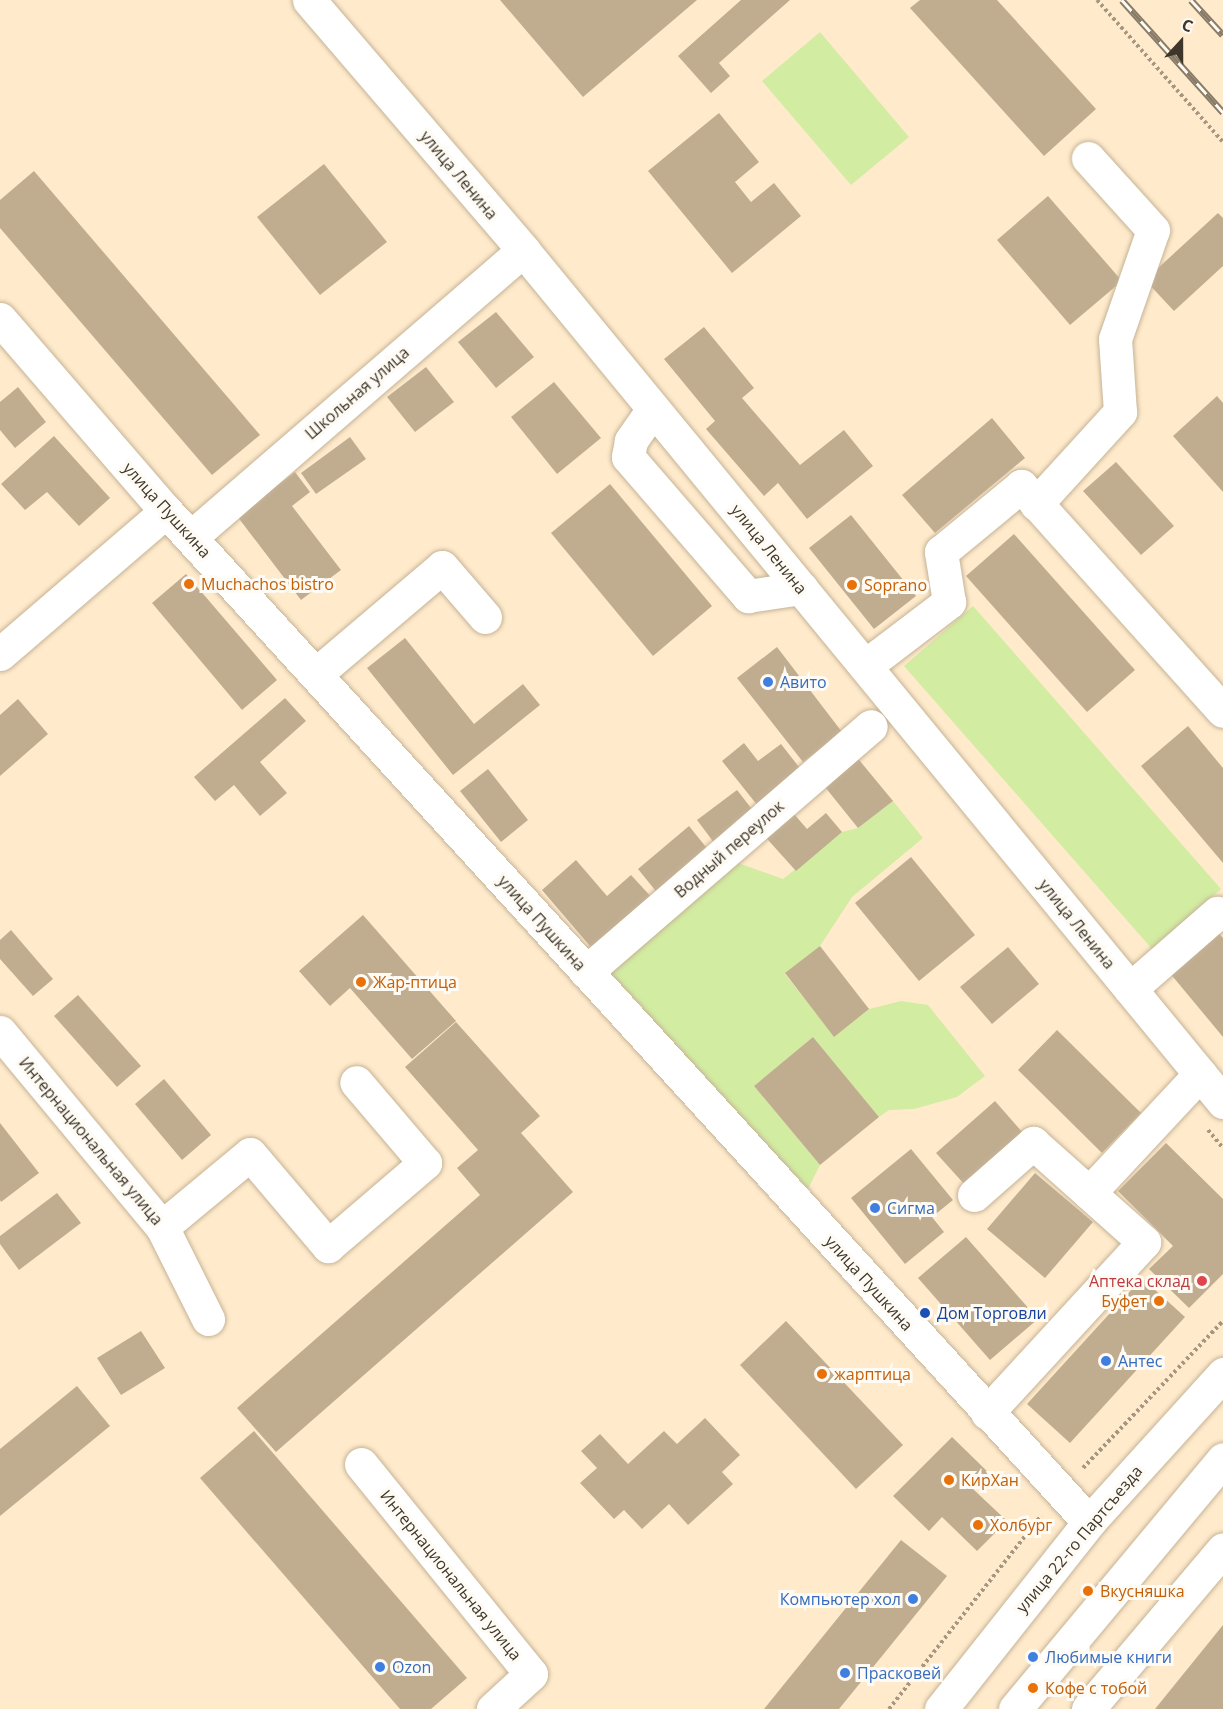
<!DOCTYPE html>
<html>
<head>
<meta charset="utf-8">
<style>
  body { margin:0 }
  #map { position:relative; width:1223px; height:1709px; overflow:hidden; background:#ffebcc; font-family:"Open Sans",sans-serif }
  div>[style] { position:absolute }
  .green>* { inset:0; background:#d2eca2 }
  .building>* { inset:0; background:#c0ad90 }
  .path>* { height:4px; margin-top:-2px; transform-origin:0; background:repeating-linear-gradient(90deg,#a69781 0 3px,transparent 0 6px) }
  .roads { filter:drop-shadow(0 0 2px #c6b396) drop-shadow(0 0 2px #c6b396) }
  .minor>* { height:33px; margin:-16.5px; padding:0 16.5px; transform-origin:16.5px; border-radius:16.5px; background:#fff }
  .major>* { height:33px; margin:-16.5px; padding:0 16.5px; transform-origin:16.5px; border-radius:16.5px; background:#fff }
  .rail>* { height:7px; margin-top:-3.5px; transform-origin:0; background:repeating-linear-gradient(90deg,#fefaf4 0 14px,#887b68 0 28px); box-sizing:border-box; border-block:2px solid #887b68 }
  .dots>* { width:16px; height:16px; translate:-50% -50%; box-sizing:border-box; border:3px solid #fefaf4; border-radius:50% }
  span { translate:-50% -50%; white-space:nowrap; text-align:center; line-height:1.15; -webkit-text-stroke:6px #fefaf4; paint-order:stroke }
  .street-label { font-size:16px; color:#3e362a }
  .food-label { font-size:16px; color:#c56008 }
  .left { translate:0 -50%; text-align:left }
  .right { translate:-100% -50%; text-align:right }
  .shop-label { font-size:16px; color:#366cbe }
  .health-label { font-size:16px; color:#be3a42 }
  .transit-label { font-size:16px; color:#164399 }
  .north { position:absolute; left:1151px; top:12px; width:60px; height:60px; -webkit-text-stroke:4px #fefaf4; paint-order:stroke; rotate:21deg; font-size:16px; font-weight:700; line-height:24px; text-align:center; color:#3e362a }
  .north::after { content:''; display:block; margin:auto; width:21px; height:27px; background:#3e362a; clip-path:polygon(50% 0,100% 100%,50% 72%,0 100%) }
</style>
</head>
<body>
<div id="map">
  <div class="green">
    <div style="clip-path:polygon(820px 32px,909px 137px,851px 185px,762px 81px)"></div>
    <div style="clip-path:polygon(973px 606px,1221px 889px,1152px 949px,904px 666px)"></div>
    <div style="clip-path:polygon(893px 801px,923px 838px,852px 897px,820px 946px,785px 974px,834px 1036px,869px 1009px,901px 1001px,928px 1005px,985px 1076px,957px 1097px,914px 1109px,889px 1110px,879px 1117px,813px 1037px,754px 1086px,820px 1165px,804px 1197px,593px 971px,727px 859px,783px 879px,842px 832px,858px 828px)"></div>
  </div>
  <div class="building">
    <div style="clip-path:polygon(500px 0,697px 0,583px 97px)"></div>
    <div style="clip-path:polygon(741px 0,790px 0,719px 63px,730px 76px,711px 93px,678px 56px)"></div>
    <div style="clip-path:polygon(920px 0,997px 0,1096px 109px,1044px 156px,910px 8px)"></div>
    <div style="clip-path:polygon(719px 113px,759px 162px,735px 182px,751px 202px,774px 183px,801px 216px,732px 273px,648px 171px)"></div>
    <div style="clip-path:polygon(324px 164px,387px 242px,320px 295px,257px 217px)"></div>
    <div style="clip-path:polygon(34px 171px,260px 435px,212px 475px,0 228px,0 200px)"></div>
    <div style="clip-path:polygon(1048px 196px,1122px 281px,1070px 325px,997px 240px)"></div>
    <div style="clip-path:polygon(1218px 213px,1223px 218px,1223px 266px,1174px 311px,1145px 280px)"></div>
    <div style="clip-path:polygon(496px 312px,534px 357px,496px 388px,458px 342px)"></div>
    <div style="clip-path:polygon(704px 327px,754px 388px,742px 398px,800px 465px,844px 430px,873px 466px,807px 519px,778px 483px,764px 496px,706px 429px,715px 421px,664px 359px)"></div>
    <div style="clip-path:polygon(426px 367px,454px 402px,415px 432px,387px 397px)"></div>
    <div style="clip-path:polygon(554px 382px,601px 438px,557px 474px,511px 417px)"></div>
    <div style="clip-path:polygon(18px 387px,46px 422px,15px 448px,0 430px,0 402px)"></div>
    <div style="clip-path:polygon(1217px 396px,1223px 403px,1223px 492px,1173px 436px)"></div>
    <div style="clip-path:polygon(992px 418px,1025px 458px,935px 533px,902px 495px)"></div>
    <div style="clip-path:polygon(54px 436px,110px 498px,79px 526px,47px 492px,25px 510px,1px 484px)"></div>
    <div style="clip-path:polygon(350px 437px,366px 459px,316px 494px,301px 473px)"></div>
    <div style="clip-path:polygon(1116px 462px,1174px 526px,1141px 555px,1083px 491px)"></div>
    <div style="clip-path:polygon(295px 472px,310px 492px,292px 506px,341px 570px,301px 600px,237px 516px)"></div>
    <div style="clip-path:polygon(610px 484px,712px 606px,653px 656px,551px 533px)"></div>
    <div style="clip-path:polygon(851px 515px,916px 596px,874px 629px,809px 548px)"></div>
    <div style="clip-path:polygon(1014px 534px,1135px 670px,1087px 712px,966px 576px)"></div>
    <div style="clip-path:polygon(186px 574px,277px 680px,242px 710px,152px 603px)"></div>
    <div style="clip-path:polygon(405px 638px,474px 724px,523px 684px,540px 705px,453px 775px,367px 668px)"></div>
    <div style="clip-path:polygon(777px 647px,842px 732px,803px 762px,737px 678px)"></div>
    <div style="clip-path:polygon(285px 698px,306px 721px,260px 762px,287px 793px,260px 816px,234px 785px,215px 801px,194px 777px)"></div>
    <div style="clip-path:polygon(18px 699px,48px 734px,0 776px,0 715px)"></div>
    <div style="clip-path:polygon(1188px 726px,1223px 768px,1223px 863px,1141px 766px)"></div>
    <div style="clip-path:polygon(744px 743px,758px 761px,781px 744px,806px 776px,762px 811px,722px 761px)"></div>
    <div style="clip-path:polygon(855px 755px,893px 801px,858px 828px,821px 782px)"></div>
    <div style="clip-path:polygon(488px 769px,528px 820px,501px 842px,460px 791px)"></div>
    <div style="clip-path:polygon(737px 790px,755px 813px,715px 844px,697px 820px)"></div>
    <div style="clip-path:polygon(788px 807px,807px 829px,826px 813px,842px 832px,796px 871px,760px 831px)"></div>
    <div style="clip-path:polygon(689px 826px,710px 852px,659px 895px,638px 869px)"></div>
    <div style="clip-path:polygon(911px 857px,975px 935px,919px 981px,855px 903px)"></div>
    <div style="clip-path:polygon(576px 860px,607px 896px,631px 875px,655px 901px,595px 952px,542px 890px)"></div>
    <div style="clip-path:polygon(363px 915px,456px 1021px,412px 1059px,350px 988px,330px 1006px,299px 971px)"></div>
    <div style="clip-path:polygon(11px 930px,53px 979px,33px 996px,0 959px,0 940px)"></div>
    <div style="clip-path:polygon(1218px 932px,1223px 938px,1223px 1037px,1169px 972px)"></div>
    <div style="clip-path:polygon(820px 946px,869px 1009px,834px 1037px,785px 973px)"></div>
    <div style="clip-path:polygon(1008px 947px,1039px 984px,992px 1024px,960px 987px)"></div>
    <div style="clip-path:polygon(78px 995px,141px 1066px,117px 1087px,54px 1016px)"></div>
    <div style="clip-path:polygon(456px 1022px,540px 1116px,521px 1133px,573px 1192px,276px 1452px,237px 1408px,480px 1195px,457px 1168px,478px 1150px,405px 1067px)"></div>
    <div style="clip-path:polygon(1057px 1030px,1141px 1113px,1102px 1153px,1018px 1070px)"></div>
    <div style="clip-path:polygon(813px 1037px,879px 1117px,820px 1165px,754px 1086px)"></div>
    <div style="clip-path:polygon(164px 1079px,211px 1135px,182px 1160px,135px 1104px)"></div>
    <div style="clip-path:polygon(995px 1101px,1023px 1133px,965px 1185px,936px 1153px)"></div>
    <div style="clip-path:polygon(0 1123px,39px 1173px,1px 1202px,0 1200px)"></div>
    <div style="clip-path:polygon(1166px 1143px,1223px 1199px,1223px 1274px,1189px 1308px,1149px 1269px,1173px 1246px,1118px 1191px)"></div>
    <div style="clip-path:polygon(911px 1149px,953px 1200px,932px 1217px,944px 1232px,905px 1264px,851px 1198px)"></div>
    <div style="clip-path:polygon(1035px 1173px,1093px 1222px,1045px 1278px,987px 1229px)"></div>
    <div style="clip-path:polygon(57px 1193px,81px 1223px,19px 1270px,0 1244px,0 1236px)"></div>
    <div style="clip-path:polygon(966px 1237px,1038px 1319px,990px 1360px,918px 1278px)"></div>
    <div style="clip-path:polygon(1142px 1278px,1185px 1317px,1070px 1443px,1027px 1404px)"></div>
    <div style="clip-path:polygon(786px 1321px,903px 1445px,856px 1489px,740px 1365px)"></div>
    <div style="clip-path:polygon(141px 1331px,165px 1368px,121px 1395px,97px 1358px)"></div>
    <div style="clip-path:polygon(77px 1386px,110px 1426px,0 1516px,0 1449px)"></div>
    <div style="clip-path:polygon(705px 1418px,740px 1455px,722px 1472px,733px 1484px,688px 1525px,669px 1504px,642px 1529px,624px 1510px,614px 1519px,580px 1483px,597px 1468px,581px 1451px,600px 1434px,628px 1464px,664px 1431px,677px 1444px)"></div>
    <div style="clip-path:polygon(254px 1431px,467px 1678px,431px 1709px,400px 1709px,200px 1478px)"></div>
    <div style="clip-path:polygon(952px 1437px,989px 1473px,973px 1489px,1007px 1521px,977px 1551px,942px 1517px,929px 1531px,893px 1496px)"></div>
    <div style="clip-path:polygon(901px 1540px,947px 1576px,839px 1709px,764px 1709px)"></div>
    <div style="clip-path:polygon(1223px 1625px,1223px 1709px,1155px 1709px)"></div>
  </div>
  <div class="path">
    <div style="left:1097px;top:0;width:190px;rotate:48.4deg"></div>
    <div style="left:1208px;top:1130px;width:23px;rotate:50deg"></div>
    <div style="left:1083px;top:1468px;width:203px;rotate:-46.4deg"></div>
    <div style="left:889px;top:1709px;width:246px;rotate:-51.8deg"></div>
  </div>
  <div class="roads">
    <div class="minor">
      <div style="left:309px;top:0;width:329px;rotate:49.4deg"></div>
      <div style="left:523px;top:250px;width:1103px;rotate:50.59deg"></div>
      <div style="left:653px;top:409px;width:39px;rotate:125deg"></div>
      <div style="left:631px;top:441px;width:16px;rotate:101deg"></div>
      <div style="left:628px;top:457px;width:184px;rotate:49.2deg"></div>
      <div style="left:748px;top:596px;width:54px;rotate:-8.6deg"></div>
      <div style="left:1036px;top:504px;width:125px;rotate:-47.6deg"></div>
      <div style="left:1120px;top:412px;width:73px;rotate:-93.9deg"></div>
      <div style="left:1115px;top:339px;width:115px;rotate:-70.8deg"></div>
      <div style="left:1153px;top:230px;width:97px;rotate:-132.1deg"></div>
      <div style="left:191px;top:537px;width:439px;rotate:-40.8deg"></div>
      <div style="left:0;top:654px;width:219px;rotate:-40.7deg"></div>
      <div style="left:865px;top:666px;width:106px;rotate:-37.3deg"></div>
      <div style="left:949px;top:602px;width:51px;rotate:-99.1deg"></div>
      <div style="left:941px;top:552px;width:104px;rotate:-39.5deg"></div>
      <div style="left:1021px;top:486px;width:302px;rotate:48.1deg"></div>
      <div style="left:316px;top:674px;width:165px;rotate:-40.3deg"></div>
      <div style="left:442px;top:567px;width:66px;rotate:49.3deg"></div>
      <div style="left:586px;top:972px;width:376px;rotate:-40.8deg"></div>
      <div style="left:1130px;top:989px;width:116px;rotate:-41.1deg"></div>
      <div style="left:0;top:1032px;width:254px;rotate:50.3deg"></div>
      <div style="left:162px;top:1227px;width:103px;rotate:63.4deg"></div>
      <div style="left:1089px;top:1193px;width:163px;rotate:-47deg"></div>
      <div style="left:974px;top:1195px;width:79px;rotate:-41.4deg"></div>
      <div style="left:1033px;top:1143px;width:149px;rotate:41.7deg"></div>
      <div style="left:1144px;top:1242px;width:232px;rotate:132.6deg"></div>
      <div style="left:162px;top:1227px;width:114px;rotate:-39.7deg"></div>
      <div style="left:250px;top:1154px;width:121px;rotate:49.7deg"></div>
      <div style="left:328px;top:1246px;width:128px;rotate:-40.6deg"></div>
      <div style="left:425px;top:1163px;width:106px;rotate:-130.4deg"></div>
      <div style="left:361px;top:1464px;width:270px;rotate:51deg"></div>
      <div style="left:531px;top:1674px;width:52px;rotate:137.4deg"></div>
      <div style="left:1015px;top:1709px;width:325px;rotate:-50.2deg"></div>
    </div>
    <div class="major">
      <div style="left:0;top:319px;width:254px;rotate:49.2deg"></div>
      <div style="left:166px;top:511px;width:1369px;rotate:47.61deg"></div>
      <div style="left:941px;top:1709px;width:238px;rotate:-51.6deg"></div>
      <div style="left:1089px;top:1522px;width:200px;rotate:-47.8deg"></div>
      <div style="left:1088px;top:1709px;width:209px;rotate:-49.8deg"></div>
    </div>
  </div>
  <div class="rail">
    <div style="left:1122px;top:0;width:151px;rotate:48deg"></div>
    <div style="left:1191px;top:0;width:47px;rotate:47.6deg"></div>
  </div>
  <div class="dots">
    <div style="left:189px;top:584px;background:#e8710a"></div>
    <div style="left:852px;top:585px;background:#e8710a"></div>
    <div style="left:768px;top:682px;background:#3f7fe0"></div>
    <div style="left:361px;top:982px;background:#e8710a"></div>
    <div style="left:875px;top:1208px;background:#3f7fe0"></div>
    <div style="left:1202px;top:1281px;background:#e0444e"></div>
    <div style="left:1159px;top:1301px;background:#e8710a"></div>
    <div style="left:925px;top:1313px;background:#1a4fb4"></div>
    <div style="left:1106px;top:1361px;background:#3f7fe0"></div>
    <div style="left:822px;top:1374px;background:#e8710a"></div>
    <div style="left:949px;top:1480px;background:#e8710a"></div>
    <div style="left:978px;top:1525px;background:#e8710a"></div>
    <div style="left:1088px;top:1591px;background:#e8710a"></div>
    <div style="left:913px;top:1599px;background:#3f7fe0"></div>
    <div style="left:1033px;top:1657px;background:#3f7fe0"></div>
    <div style="left:380px;top:1667px;background:#3f7fe0"></div>
    <div style="left:845px;top:1673px;background:#3f7fe0"></div>
    <div style="left:1033px;top:1688px;background:#e8710a"></div>
  </div>
  <div class="street-label">
    <span style="left:459px;top:175px;rotate:50deg">улица Ленина</span>
    <span style="left:357px;top:393px;rotate:-41deg">Школьная улица</span>
    <span style="left:167px;top:510px;rotate:48deg">улица Пушкина</span>
    <span style="left:769px;top:549px;rotate:51deg">улица Ленина</span>
    <span style="left:729px;top:849px;rotate:-41deg">Водный переулок</span>
    <span style="left:542px;top:923px;rotate:48deg">улица Пушкина</span>
    <span style="left:1077px;top:924px;rotate:51deg">улица Ленина</span>
    <span style="left:91px;top:1141px;rotate:50deg">Интернациональная улица</span>
    <span style="left:869px;top:1283px;rotate:48deg">улица Пушкина</span>
    <span style="left:1079px;top:1539px;rotate:-50deg">улица 22-го Партсъезда</span>
    <span style="left:451px;top:1575px;rotate:51deg">Интернациональная улица</span>
  </div>
  <div class="food-label">
    <span class="left" style="left:201px;top:584px">Muchachos bistro</span>
    <span class="left" style="left:864px;top:585px">Soprano</span>
    <span class="left" style="left:373px;top:982px">Жар-птица</span>
    <span class="right" style="left:1147px;top:1301px">Буфет</span>
    <span class="left" style="left:834px;top:1374px">жарптица</span>
    <span class="left" style="left:961px;top:1480px">КирХан</span>
    <span class="left" style="left:990px;top:1525px">Холбург</span>
    <span class="left" style="left:1100px;top:1591px">Вкусняшка</span>
    <span class="left" style="left:1045px;top:1688px">Кофе с тобой</span>
  </div>
  <div class="shop-label">
    <span class="left" style="left:780px;top:682px">Авито</span>
    <span class="left" style="left:887px;top:1208px">Сигма</span>
    <span class="left" style="left:1118px;top:1361px">Антес</span>
    <span class="right" style="left:901px;top:1599px">Компьютер хол</span>
    <span class="left" style="left:1045px;top:1657px">Любимые книги</span>
    <span class="left" style="left:392px;top:1667px">Ozon</span>
    <span class="left" style="left:857px;top:1673px">Прасковей</span>
  </div>
  <div class="health-label">
    <span class="right" style="left:1190px;top:1281px">Аптека склад</span>
  </div>
  <div class="transit-label">
    <span class="left" style="left:937px;top:1313px">Дом Торговли</span>
  </div>
  <div class="north">С</div>
</div>
</body>
</html>
